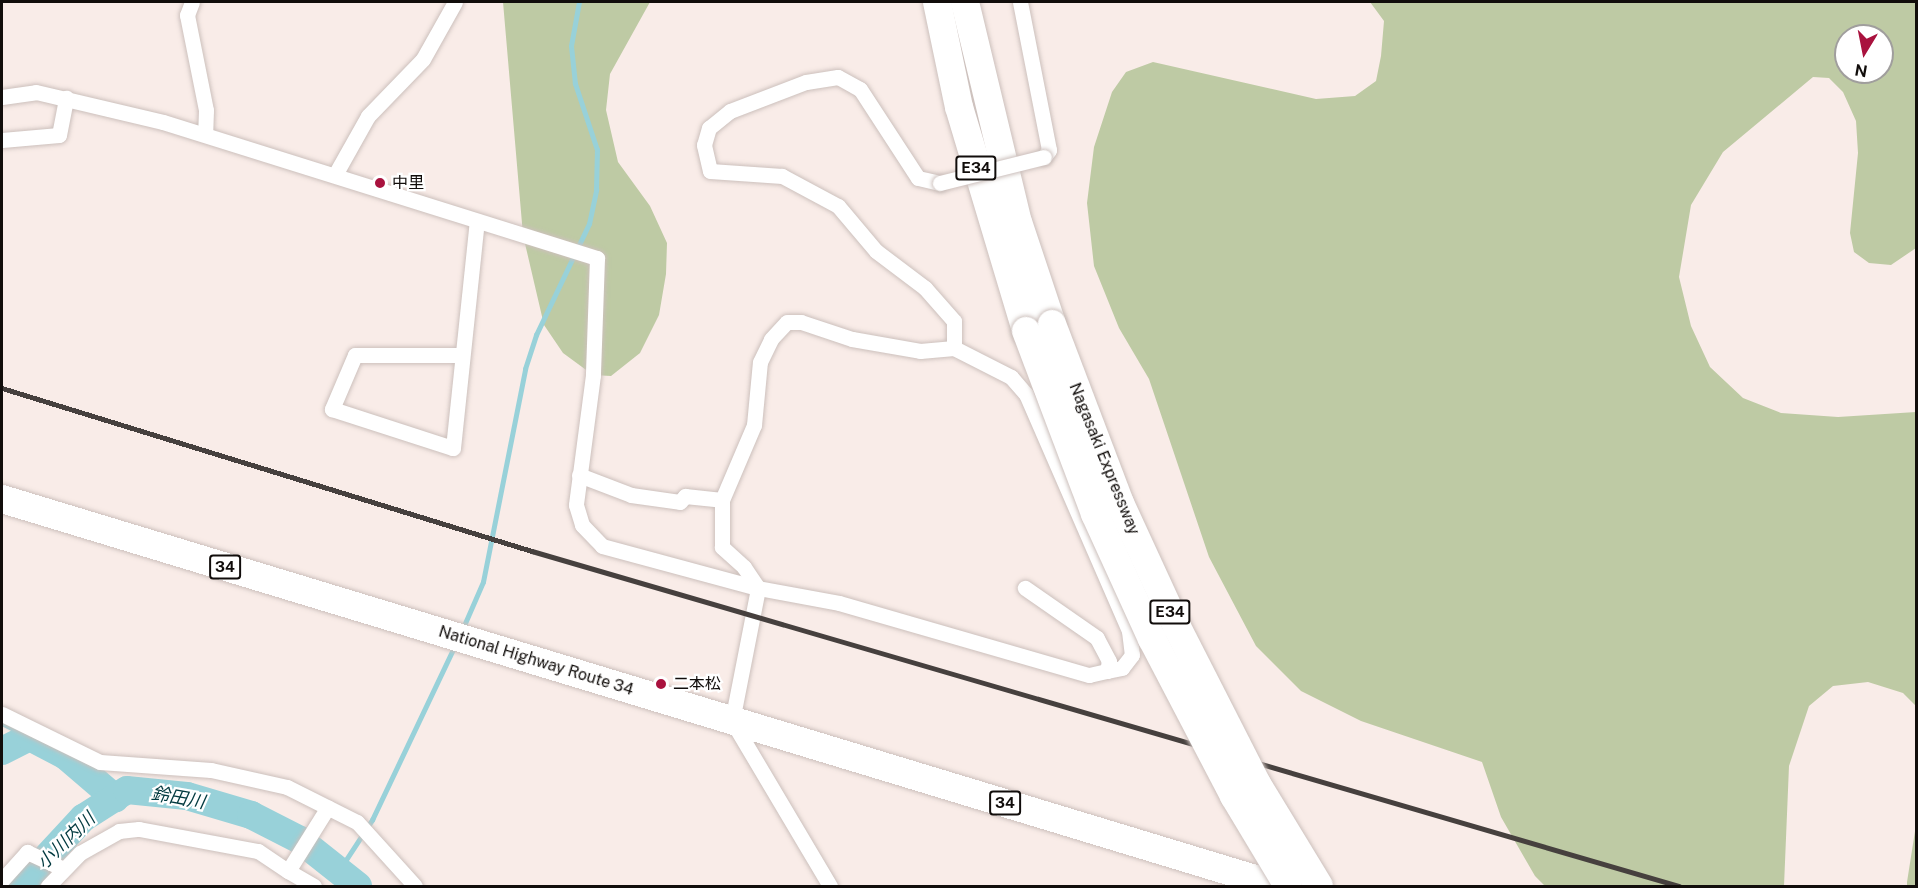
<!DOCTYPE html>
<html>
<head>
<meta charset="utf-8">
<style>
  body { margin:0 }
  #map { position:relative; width:1918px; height:888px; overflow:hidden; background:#f9ece8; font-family:"Public Sans","Noto Sans JP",sans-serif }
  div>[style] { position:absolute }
  .green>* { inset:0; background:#becaa4 }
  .stream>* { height:4.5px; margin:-2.25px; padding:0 2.25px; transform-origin:2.25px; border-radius:2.25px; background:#98d1d9 }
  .river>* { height:28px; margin:-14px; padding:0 14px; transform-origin:14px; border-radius:14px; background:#98d1d9 }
  .roads { filter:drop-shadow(0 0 2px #ccc0bc) drop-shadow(0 0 2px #ccc0bc) }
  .street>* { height:15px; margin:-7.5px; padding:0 7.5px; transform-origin:7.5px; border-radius:7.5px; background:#fff }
  .highway>* { height:28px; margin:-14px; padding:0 14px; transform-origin:14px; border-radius:14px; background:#fff }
  .rail>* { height:4.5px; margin:-2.25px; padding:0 2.25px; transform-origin:2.25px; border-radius:2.25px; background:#46403e }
  .bridges { filter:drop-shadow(0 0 2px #ccc0bc) drop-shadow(0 0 2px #ccc0bc) }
  .street-bridge>* { height:15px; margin:-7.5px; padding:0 7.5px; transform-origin:7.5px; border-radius:7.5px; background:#fff }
  .highway-bridge>* { height:28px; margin:-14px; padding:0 14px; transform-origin:14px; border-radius:14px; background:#fff }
  .dots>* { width:16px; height:16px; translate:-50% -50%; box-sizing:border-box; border:3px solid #fff; border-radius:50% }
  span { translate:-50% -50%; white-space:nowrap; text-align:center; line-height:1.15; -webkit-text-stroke:4.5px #fff; paint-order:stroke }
  .shield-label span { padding:2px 4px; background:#fff; border:2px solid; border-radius:4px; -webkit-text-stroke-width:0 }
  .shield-label { font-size:15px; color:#110d0b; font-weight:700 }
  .poi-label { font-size:16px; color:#110d0b }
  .left { translate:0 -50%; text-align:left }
  .street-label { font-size:16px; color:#110d0b }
  .water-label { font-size:18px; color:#01393f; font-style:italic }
  .frame { position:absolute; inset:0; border:3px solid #110d0b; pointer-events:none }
  .north { position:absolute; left:1834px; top:24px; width:60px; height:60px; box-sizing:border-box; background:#fff; border:2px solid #a09e9d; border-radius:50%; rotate:190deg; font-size:16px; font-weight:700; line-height:24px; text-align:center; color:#110d0b }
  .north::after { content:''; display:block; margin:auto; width:21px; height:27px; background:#a9123e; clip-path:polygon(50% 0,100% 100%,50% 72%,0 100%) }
</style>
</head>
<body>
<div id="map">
  <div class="green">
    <div style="clip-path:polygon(503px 2px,650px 2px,610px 74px,606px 110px,618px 162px,650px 206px,667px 243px,666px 274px,659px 315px,640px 353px,611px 376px,593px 375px,563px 353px,544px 325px,523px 235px)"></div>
    <div style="clip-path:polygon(evenodd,1370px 2px,1916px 2px,1916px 248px,1891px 265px,1869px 263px,1854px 252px,1850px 233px,1858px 153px,1856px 121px,1843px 92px,1829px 78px,1813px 77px,1723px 152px,1691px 205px,1679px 277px,1691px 326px,1710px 367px,1743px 398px,1781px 413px,1838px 417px,1916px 412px,1916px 706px,1903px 693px,1868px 682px,1833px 686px,1809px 706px,1789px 766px,1784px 886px,1545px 886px,1535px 876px,1501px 817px,1482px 762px,1361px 721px,1301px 691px,1256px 646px,1209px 557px,1149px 379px,1119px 328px,1094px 266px,1087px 203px,1094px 147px,1112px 92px,1126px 72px,1153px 62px,1316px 99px,1355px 96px,1376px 81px,1381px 56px,1384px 21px,1370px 2px,1846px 36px,1882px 36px,1882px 72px,1846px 72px,1846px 36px)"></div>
    <div style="clip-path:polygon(1916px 825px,1916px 886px,1907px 886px,1907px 882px)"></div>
  </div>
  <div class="stream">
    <div style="left:463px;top:628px;width:50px;rotate:-66.5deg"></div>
    <div style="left:483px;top:582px;width:217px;rotate:-78.8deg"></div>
    <div style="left:525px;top:369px;width:36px;rotate:-72deg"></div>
    <div style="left:536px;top:335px;width:123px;rotate:-64.5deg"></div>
    <div style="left:589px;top:224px;width:35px;rotate:-78deg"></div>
    <div style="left:596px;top:190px;width:40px;rotate:-88.6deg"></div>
    <div style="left:597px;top:150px;width:70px;rotate:-108.4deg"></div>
    <div style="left:575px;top:84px;width:38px;rotate:-96deg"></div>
    <div style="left:571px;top:46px;width:45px;rotate:-79.7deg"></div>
    <div style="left:2px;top:723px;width:31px;rotate:27deg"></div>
    <div style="left:340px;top:869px;width:59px;rotate:-56.9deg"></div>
    <div style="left:372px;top:820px;width:191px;rotate:-64.6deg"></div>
  </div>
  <div class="river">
    <div style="left:2px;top:751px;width:31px;rotate:-27deg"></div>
    <div style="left:30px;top:737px;width:41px;rotate:27.8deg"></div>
    <div style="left:66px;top:756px;width:65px;rotate:40.6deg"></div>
    <div style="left:20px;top:886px;width:93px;rotate:-47.2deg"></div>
    <div style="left:83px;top:818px;width:52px;rotate:-32.5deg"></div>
    <div style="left:127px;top:790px;width:60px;rotate:5.7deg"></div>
    <div style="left:187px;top:796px;width:67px;rotate:16.5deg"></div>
    <div style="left:251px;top:815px;width:55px;rotate:27deg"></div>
    <div style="left:300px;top:840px;width:74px;rotate:38.4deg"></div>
  </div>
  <div class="roads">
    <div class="street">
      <div style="left:192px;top:2px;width:14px;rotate:111deg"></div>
      <div style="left:187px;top:15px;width:97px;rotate:78.7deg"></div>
      <div style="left:206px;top:110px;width:23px;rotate:92deg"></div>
      <div style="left:1020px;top:2px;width:151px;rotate:78.9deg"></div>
      <div style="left:1049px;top:150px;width:9px;rotate:126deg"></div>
      <div style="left:2px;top:97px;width:34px;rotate:-8deg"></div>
      <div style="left:36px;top:92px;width:130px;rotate:13.3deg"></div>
      <div style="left:163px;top:122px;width:455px;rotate:17.4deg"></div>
      <div style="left:597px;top:258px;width:117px;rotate:92deg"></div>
      <div style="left:593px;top:375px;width:131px;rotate:97.5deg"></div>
      <div style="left:576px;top:505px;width:21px;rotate:73deg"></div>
      <div style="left:582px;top:525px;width:29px;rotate:46deg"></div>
      <div style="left:602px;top:546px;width:162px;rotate:15.1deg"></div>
      <div style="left:758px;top:588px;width:82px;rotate:10.5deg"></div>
      <div style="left:839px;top:603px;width:260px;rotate:16.1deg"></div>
      <div style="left:1089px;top:675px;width:18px;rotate:-13deg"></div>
      <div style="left:1107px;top:671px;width:10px;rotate:-79deg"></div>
      <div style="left:1109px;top:661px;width:26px;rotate:-118deg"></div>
      <div style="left:1097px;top:638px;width:88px;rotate:-145.2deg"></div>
      <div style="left:2px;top:140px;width:57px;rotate:-5deg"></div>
      <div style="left:59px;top:135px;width:38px;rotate:-79deg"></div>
      <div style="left:336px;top:173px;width:65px;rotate:-60.7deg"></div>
      <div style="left:368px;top:116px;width:79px;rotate:-46deg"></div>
      <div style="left:423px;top:59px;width:65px;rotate:-60.7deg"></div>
      <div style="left:954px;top:348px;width:64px;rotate:27deg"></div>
      <div style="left:1011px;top:377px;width:23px;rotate:49deg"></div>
      <div style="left:1026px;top:394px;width:258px;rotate:66.5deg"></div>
      <div style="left:1129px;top:631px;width:24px;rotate:83deg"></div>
      <div style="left:1132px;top:655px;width:16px;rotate:128deg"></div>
      <div style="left:1122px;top:668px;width:15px;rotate:169deg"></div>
      <div style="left:460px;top:355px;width:105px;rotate:180deg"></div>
      <div style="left:355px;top:355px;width:59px;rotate:113.1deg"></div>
      <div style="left:332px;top:409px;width:127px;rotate:17.9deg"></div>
      <div style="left:453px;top:448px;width:228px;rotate:-84deg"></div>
      <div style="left:579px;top:475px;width:56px;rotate:21deg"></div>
      <div style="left:631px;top:495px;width:49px;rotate:8.1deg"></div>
      <div style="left:680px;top:502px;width:8px;rotate:-50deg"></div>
      <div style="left:685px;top:496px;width:37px;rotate:6deg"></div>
      <div style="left:2px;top:714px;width:109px;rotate:26.1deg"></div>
      <div style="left:100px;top:762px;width:111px;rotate:4.1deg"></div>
      <div style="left:211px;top:770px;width:78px;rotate:12.6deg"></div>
      <div style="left:287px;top:787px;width:78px;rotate:26.6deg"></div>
      <div style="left:357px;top:822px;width:86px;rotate:47.8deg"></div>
      <div style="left:288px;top:871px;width:30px;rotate:30deg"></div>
      <div style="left:2px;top:880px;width:38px;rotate:-48deg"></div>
      <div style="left:27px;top:852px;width:38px;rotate:25deg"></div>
      <div style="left:48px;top:886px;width:46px;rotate:-45.9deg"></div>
      <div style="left:80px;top:853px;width:45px;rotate:-29.4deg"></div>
      <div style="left:119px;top:831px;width:20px;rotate:-6deg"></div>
      <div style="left:139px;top:829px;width:121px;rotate:10.5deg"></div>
      <div style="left:258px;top:851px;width:36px;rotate:34deg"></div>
      <div style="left:288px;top:871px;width:75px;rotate:-58deg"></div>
      <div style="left:830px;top:886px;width:192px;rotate:-120.7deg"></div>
      <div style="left:732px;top:721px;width:136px;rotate:-78.9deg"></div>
      <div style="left:758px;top:588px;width:25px;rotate:-124deg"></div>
      <div style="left:744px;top:567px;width:30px;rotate:-138deg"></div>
      <div style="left:722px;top:547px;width:47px;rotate:-90deg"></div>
      <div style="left:722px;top:500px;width:82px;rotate:-66.9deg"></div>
      <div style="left:754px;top:425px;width:63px;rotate:-84.6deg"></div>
      <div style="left:760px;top:362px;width:25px;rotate:-64deg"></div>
      <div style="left:771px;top:339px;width:23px;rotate:-47deg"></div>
      <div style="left:787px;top:322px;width:14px"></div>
      <div style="left:801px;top:322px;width:54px;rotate:18.4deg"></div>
      <div style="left:852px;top:339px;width:69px;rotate:10deg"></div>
      <div style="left:920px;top:351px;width:34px;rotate:-5deg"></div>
      <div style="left:954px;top:348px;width:27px;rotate:-90deg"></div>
      <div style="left:954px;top:321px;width:44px;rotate:-131.3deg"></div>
      <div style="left:925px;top:288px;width:61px;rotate:-142.9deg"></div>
      <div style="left:876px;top:251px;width:59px;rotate:-130.2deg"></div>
      <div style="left:838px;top:206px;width:64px;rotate:-151.8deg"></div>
      <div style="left:782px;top:176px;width:72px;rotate:-176deg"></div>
      <div style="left:710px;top:171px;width:27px;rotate:-103deg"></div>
      <div style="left:704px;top:145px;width:18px;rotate:-74deg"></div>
      <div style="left:709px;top:128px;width:27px;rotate:-39deg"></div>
      <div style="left:730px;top:111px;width:81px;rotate:-20.9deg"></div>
      <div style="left:806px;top:82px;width:32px;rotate:-9deg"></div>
      <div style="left:838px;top:77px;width:25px;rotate:29deg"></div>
      <div style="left:860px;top:89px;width:106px;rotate:56.9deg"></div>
      <div style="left:918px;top:178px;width:23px;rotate:13deg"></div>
    </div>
    <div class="highway">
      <div style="left:937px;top:2px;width:107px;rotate:78.2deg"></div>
      <div style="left:959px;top:107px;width:234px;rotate:73.3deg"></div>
      <div style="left:965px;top:2px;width:226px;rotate:76.5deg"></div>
      <div style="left:1018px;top:222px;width:108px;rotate:71.6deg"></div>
      <div style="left:2px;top:499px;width:1333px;rotate:16.87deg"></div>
    </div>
  </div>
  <div class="rail">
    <div style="left:2px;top:388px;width:554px;rotate:17.1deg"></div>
    <div style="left:532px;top:551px;width:1195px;rotate:16.28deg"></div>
  </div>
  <div class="bridges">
    <div class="street-bridge">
      <div style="left:940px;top:183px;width:107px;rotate:-14deg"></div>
    </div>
    <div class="highway-bridge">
      <div style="left:1052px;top:324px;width:191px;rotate:69.2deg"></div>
      <div style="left:1120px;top:503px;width:136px;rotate:65.3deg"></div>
      <div style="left:1177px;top:627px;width:176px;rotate:63deg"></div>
      <div style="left:1257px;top:784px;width:119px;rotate:58.7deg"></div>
      <div style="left:1026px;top:331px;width:196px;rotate:69.3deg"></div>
      <div style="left:1095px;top:514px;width:137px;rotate:65.5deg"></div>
      <div style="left:1152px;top:639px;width:177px;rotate:62.4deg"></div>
      <div style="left:1234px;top:796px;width:105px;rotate:59deg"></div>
    </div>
  </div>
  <div class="dots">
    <div style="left:380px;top:183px;background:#a9123e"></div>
    <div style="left:661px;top:684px;background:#a9123e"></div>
  </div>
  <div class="shield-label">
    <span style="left:976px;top:168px">E34</span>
    <span style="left:225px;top:567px">34</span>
    <span style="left:1170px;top:612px">E34</span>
    <span style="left:1005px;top:803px">34</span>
  </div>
  <div class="poi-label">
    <span class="left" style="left:392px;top:183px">中里</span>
    <span class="left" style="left:673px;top:684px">二本松</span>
  </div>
  <div class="street-label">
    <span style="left:1104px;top:459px;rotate:68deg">Nagasaki Expressway</span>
    <span style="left:536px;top:661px;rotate:17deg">National Highway Route 34</span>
  </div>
  <div class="water-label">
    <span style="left:178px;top:798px;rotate:10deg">鈴田川</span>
    <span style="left:66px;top:841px;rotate:-44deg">小川内川</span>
  </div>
  <div class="frame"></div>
  <div class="north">N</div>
</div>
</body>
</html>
